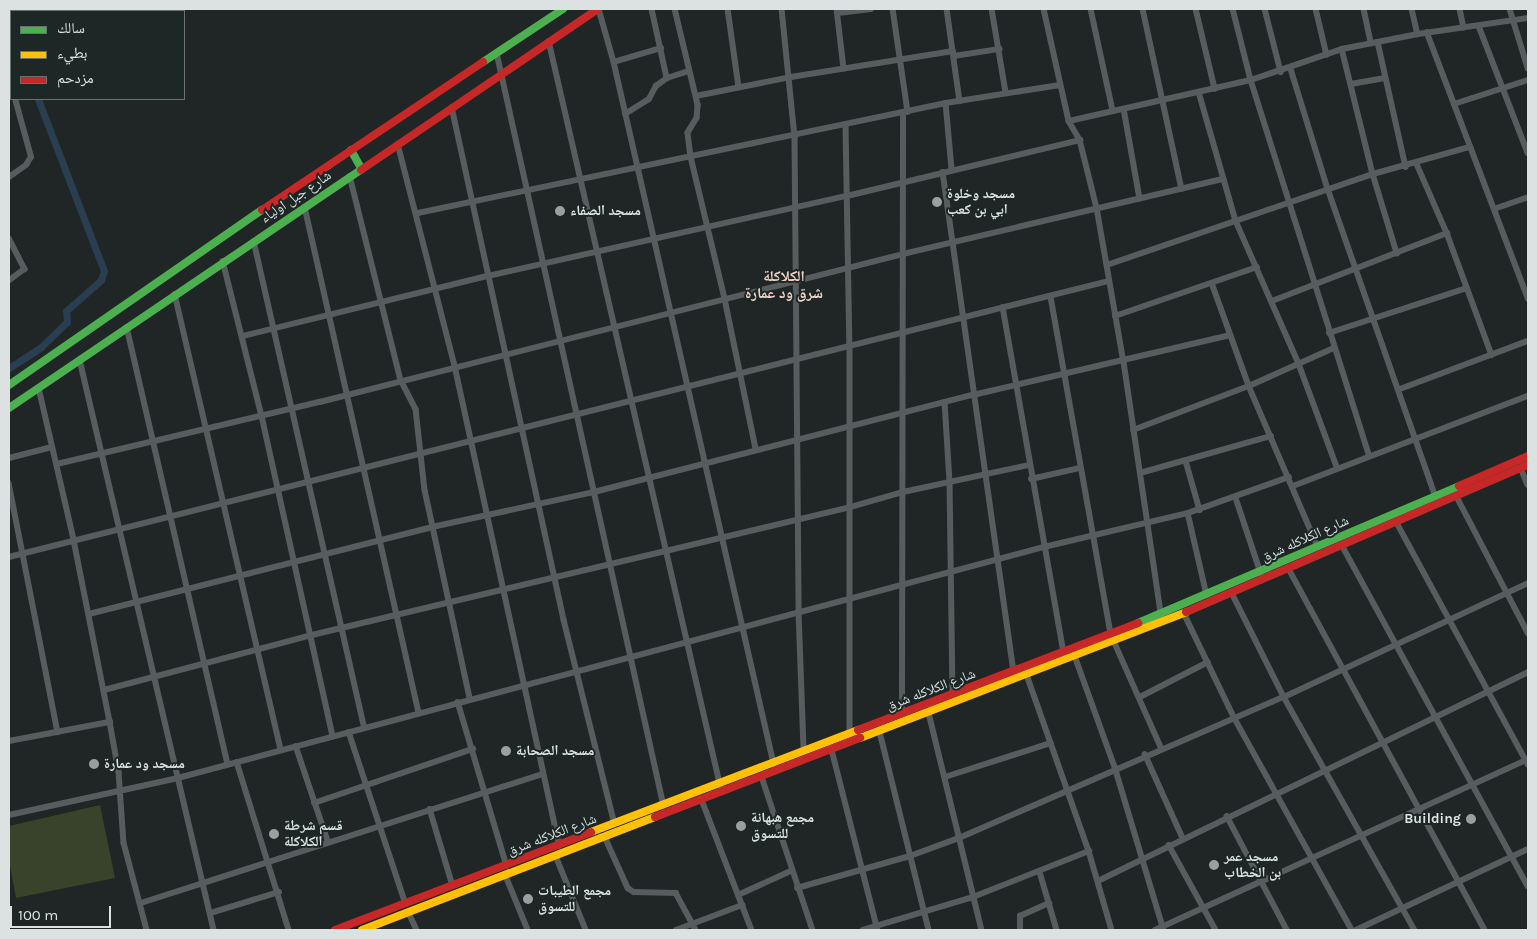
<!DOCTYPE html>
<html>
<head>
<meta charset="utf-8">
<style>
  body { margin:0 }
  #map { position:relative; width:1537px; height:939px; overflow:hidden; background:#202525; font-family:Karla,"Noto Naskh Arabic",sans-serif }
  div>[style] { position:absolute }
  .green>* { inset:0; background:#39422b }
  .canal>* { height:7px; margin:-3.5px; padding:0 3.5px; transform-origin:3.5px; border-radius:3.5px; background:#293f51 }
  .street>* { height:5.5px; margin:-2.75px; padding:0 2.75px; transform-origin:2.75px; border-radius:2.75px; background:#575c5e }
  .fast>* { height:8px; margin:-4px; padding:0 4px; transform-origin:4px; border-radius:4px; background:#4caf50 }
  .slow>* { height:8px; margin:-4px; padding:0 4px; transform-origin:4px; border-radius:4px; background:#ffc107 }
  .jam>* { height:8px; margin:-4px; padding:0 4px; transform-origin:4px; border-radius:4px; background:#c62828 }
  .dots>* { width:14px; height:14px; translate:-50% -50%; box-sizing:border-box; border:2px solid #1d2826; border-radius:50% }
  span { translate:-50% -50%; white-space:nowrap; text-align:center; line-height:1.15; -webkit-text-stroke:4px #1d2826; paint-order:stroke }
  .poi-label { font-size:14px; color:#dbe2e1; font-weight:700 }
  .left { translate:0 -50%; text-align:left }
  .right { translate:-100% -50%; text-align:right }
  .street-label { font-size:14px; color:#dbe2e1 }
  .neighbourhood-label { font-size:15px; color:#f5d3cb; font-weight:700 }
  .frame { position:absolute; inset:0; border:10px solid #dbe2e1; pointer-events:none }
  .legend { position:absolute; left:10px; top:10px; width:175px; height:90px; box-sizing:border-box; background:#1d2826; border:1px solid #697271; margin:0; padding:6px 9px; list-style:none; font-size:15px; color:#dbe2e1 }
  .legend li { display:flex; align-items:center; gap:10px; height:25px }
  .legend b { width:25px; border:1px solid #697271 }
  .scale { position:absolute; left:10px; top:906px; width:101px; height:22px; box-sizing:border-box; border:2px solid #dbe2e1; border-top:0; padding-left:6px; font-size:15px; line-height:18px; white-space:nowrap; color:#dbe2e1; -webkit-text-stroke:4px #1d2826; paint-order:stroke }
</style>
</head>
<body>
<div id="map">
  <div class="green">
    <div style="clip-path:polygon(100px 805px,115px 878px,16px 898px,9px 861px,9px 826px)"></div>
  </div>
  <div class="canal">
    <div style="left:9px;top:25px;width:6px;rotate:72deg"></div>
    <div style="left:9px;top:368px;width:38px;rotate:-33deg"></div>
    <div style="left:41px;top:347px;width:36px;rotate:-44deg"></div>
    <div style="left:67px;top:322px;width:11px;rotate:-95deg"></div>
    <div style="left:66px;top:311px;width:47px;rotate:-41.5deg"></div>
    <div style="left:101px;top:280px;width:9px;rotate:-72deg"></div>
    <div style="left:104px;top:271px;width:184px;rotate:-111deg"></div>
  </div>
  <div class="street">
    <div style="left:599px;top:9px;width:55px;rotate:74.2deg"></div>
    <div style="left:614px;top:62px;width:720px;rotate:77.16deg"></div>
    <div style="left:652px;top:9px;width:71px;rotate:77.7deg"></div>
    <div style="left:675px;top:9px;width:99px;rotate:76.5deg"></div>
    <div style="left:698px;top:105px;width:13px;rotate:94deg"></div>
    <div style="left:697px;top:118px;width:17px;rotate:121deg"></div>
    <div style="left:688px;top:133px;width:24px;rotate:83deg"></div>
    <div style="left:691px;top:157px;width:146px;rotate:76.5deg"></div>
    <div style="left:725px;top:299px;width:153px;rotate:78.3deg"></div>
    <div style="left:728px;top:9px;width:79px;rotate:82deg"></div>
    <div style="left:782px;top:9px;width:129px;rotate:84.2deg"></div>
    <div style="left:795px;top:137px;width:475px;rotate:89.5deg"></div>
    <div style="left:799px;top:612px;width:139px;rotate:87.9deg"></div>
    <div style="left:837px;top:9px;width:60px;rotate:83.3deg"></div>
    <div style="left:893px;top:9px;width:104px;rotate:81.7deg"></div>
    <div style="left:947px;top:9px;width:93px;rotate:82deg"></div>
    <div style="left:992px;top:9px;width:85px;rotate:80.5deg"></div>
    <div style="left:1044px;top:9px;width:115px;rotate:77.4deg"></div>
    <div style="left:1069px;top:121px;width:22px;rotate:60deg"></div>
    <div style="left:1080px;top:140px;width:70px;rotate:76deg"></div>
    <div style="left:1097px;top:208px;width:156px;rotate:80.1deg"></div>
    <div style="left:1124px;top:362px;width:255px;rotate:81.6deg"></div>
    <div style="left:1091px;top:9px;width:104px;rotate:77.8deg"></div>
    <div style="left:1143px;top:9px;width:184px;rotate:77.8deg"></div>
    <div style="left:1196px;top:9px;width:82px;rotate:76.6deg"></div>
    <div style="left:1233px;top:9px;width:73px;rotate:75.8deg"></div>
    <div style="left:1251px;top:80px;width:392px;rotate:72.5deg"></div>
    <div style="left:1265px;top:9px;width:65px;rotate:75.7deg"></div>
    <div style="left:1316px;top:9px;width:47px;rotate:76.6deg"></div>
    <div style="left:1364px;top:9px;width:35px;rotate:78deg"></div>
    <div style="left:1412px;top:9px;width:26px;rotate:77deg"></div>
    <div style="left:1460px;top:9px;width:19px;rotate:78deg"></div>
    <div style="left:1510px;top:9px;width:62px;rotate:73deg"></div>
    <div style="left:838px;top:13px;width:33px;rotate:-7deg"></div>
    <div style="left:1479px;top:26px;width:136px;rotate:68.9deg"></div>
    <div style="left:1427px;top:32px;width:285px;rotate:69.2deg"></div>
    <div style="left:549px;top:41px;width:771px;rotate:77.03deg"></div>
    <div style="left:1378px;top:42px;width:128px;rotate:77.4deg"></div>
    <div style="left:1342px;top:49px;width:129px;rotate:76.1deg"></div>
    <div style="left:1373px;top:174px;width:83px;rotate:73.1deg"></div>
    <div style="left:497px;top:53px;width:771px;rotate:77.5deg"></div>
    <div style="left:954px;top:56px;width:46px;rotate:-8.8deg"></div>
    <div style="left:614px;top:62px;width:49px;rotate:-16.6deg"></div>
    <div style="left:1291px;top:69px;width:126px;rotate:72.9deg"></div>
    <div style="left:1328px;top:189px;width:324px;rotate:70.7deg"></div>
    <div style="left:9px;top:81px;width:7px;rotate:74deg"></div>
    <div style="left:1351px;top:84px;width:34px;rotate:-10deg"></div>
    <div style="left:1199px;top:92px;width:134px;rotate:74deg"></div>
    <div style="left:1236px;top:221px;width:156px;rotate:66.2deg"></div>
    <div style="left:1299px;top:364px;width:110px;rotate:69.7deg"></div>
    <div style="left:696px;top:96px;width:97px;rotate:-11.3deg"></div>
    <div style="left:791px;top:77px;width:164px;rotate:-9.1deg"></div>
    <div style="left:946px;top:103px;width:66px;rotate:84.8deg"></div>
    <div style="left:1454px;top:104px;width:78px;rotate:-18deg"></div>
    <div style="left:452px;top:107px;width:525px;rotate:77.68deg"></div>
    <div style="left:564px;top:620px;width:210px;rotate:76deg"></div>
    <div style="left:1124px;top:109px;width:91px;rotate:79.9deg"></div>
    <div style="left:625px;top:114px;width:28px;rotate:-32deg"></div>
    <div style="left:649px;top:99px;width:15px;rotate:-62deg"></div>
    <div style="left:656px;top:86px;width:14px;rotate:-36deg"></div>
    <div style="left:667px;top:78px;width:22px;rotate:-18deg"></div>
    <div style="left:1069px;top:121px;width:187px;rotate:-12.7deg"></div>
    <div style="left:1251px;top:80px;width:96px;rotate:-18.8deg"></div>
    <div style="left:1342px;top:49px;width:77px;rotate:-11.2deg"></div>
    <div style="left:1418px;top:34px;width:111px;rotate:-8.3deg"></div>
    <div style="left:846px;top:125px;width:221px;rotate:89deg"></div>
    <div style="left:850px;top:346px;width:388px;rotate:90deg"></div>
    <div style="left:398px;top:144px;width:229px;rotate:75.6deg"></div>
    <div style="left:455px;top:366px;width:491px;rotate:77.7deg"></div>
    <div style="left:1417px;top:164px;width:75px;rotate:66.5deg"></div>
    <div style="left:1447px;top:233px;width:130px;rotate:69.8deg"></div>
    <div style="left:943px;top:172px;width:505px;rotate:81.92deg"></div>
    <div style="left:350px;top:176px;width:210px;rotate:76deg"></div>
    <div style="left:401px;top:380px;width:33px;rotate:63deg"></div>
    <div style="left:416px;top:409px;width:81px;rotate:83.7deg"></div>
    <div style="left:425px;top:490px;width:213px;rotate:77.8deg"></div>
    <div style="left:9px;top:177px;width:21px;rotate:-35deg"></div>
    <div style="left:26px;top:165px;width:9px;rotate:-58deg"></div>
    <div style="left:31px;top:157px;width:60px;rotate:-105.4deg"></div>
    <div style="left:305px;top:207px;width:519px;rotate:77.3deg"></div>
    <div style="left:1494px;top:209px;width:36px;rotate:-19deg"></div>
    <div style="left:418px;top:213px;width:539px;rotate:-11.77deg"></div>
    <div style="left:946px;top:103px;width:115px;rotate:-9deg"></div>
    <div style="left:9px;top:238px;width:35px;rotate:63deg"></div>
    <div style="left:25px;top:269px;width:20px;rotate:143deg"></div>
    <div style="left:254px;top:241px;width:499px;rotate:77.2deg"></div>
    <div style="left:223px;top:261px;width:160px;rotate:75.9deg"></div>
    <div style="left:262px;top:416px;width:328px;rotate:77.5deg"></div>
    <div style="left:1107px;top:265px;width:281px;rotate:-18.9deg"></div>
    <div style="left:1373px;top:174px;width:101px;rotate:-15.6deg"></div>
    <div style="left:1212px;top:283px;width:109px;rotate:70.2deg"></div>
    <div style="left:1249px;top:386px;width:175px;rotate:66.8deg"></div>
    <div style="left:175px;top:294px;width:468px;rotate:76.9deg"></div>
    <div style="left:1051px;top:297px;width:342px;rotate:79.9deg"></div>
    <div style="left:1272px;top:301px;width:188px;rotate:-21.2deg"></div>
    <div style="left:1003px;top:307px;width:350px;rotate:80deg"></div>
    <div style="left:1115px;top:316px;width:150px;rotate:-19deg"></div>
    <div style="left:127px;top:327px;width:449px;rotate:77deg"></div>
    <div style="left:1329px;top:333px;width:145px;rotate:-18.1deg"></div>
    <div style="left:243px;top:336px;width:252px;rotate:-13.8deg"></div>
    <div style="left:488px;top:276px;width:368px;rotate:-12.6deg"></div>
    <div style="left:847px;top:196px;width:240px;rotate:-13.5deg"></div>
    <div style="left:80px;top:360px;width:586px;rotate:76.77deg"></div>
    <div style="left:39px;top:388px;width:156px;rotate:77deg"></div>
    <div style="left:74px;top:540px;width:186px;rotate:78.8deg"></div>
    <div style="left:110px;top:722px;width:51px;rotate:79.8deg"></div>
    <div style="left:119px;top:772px;width:71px;rotate:86deg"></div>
    <div style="left:124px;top:843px;width:90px;rotate:75.2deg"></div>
    <div style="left:1400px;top:389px;width:137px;rotate:-20.6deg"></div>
    <div style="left:945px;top:402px;width:79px;rotate:86.4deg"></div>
    <div style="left:950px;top:481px;width:214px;rotate:89.2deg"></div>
    <div style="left:1133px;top:430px;width:124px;rotate:-20.8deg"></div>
    <div style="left:1249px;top:386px;width:93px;rotate:-24.1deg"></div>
    <div style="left:9px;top:458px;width:44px;rotate:-14.3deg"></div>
    <div style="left:1186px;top:461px;width:51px;rotate:74.1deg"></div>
    <div style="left:57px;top:464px;width:270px;rotate:-13.3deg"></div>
    <div style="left:320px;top:402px;width:601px;rotate:-14.24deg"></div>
    <div style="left:903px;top:254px;width:329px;rotate:-13.2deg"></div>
    <div style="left:1521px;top:468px;width:18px;rotate:68deg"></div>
    <div style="left:1140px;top:473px;width:136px;rotate:-15.8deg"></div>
    <div style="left:1031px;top:479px;width:50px;rotate:-12.7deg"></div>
    <div style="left:9px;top:483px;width:254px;rotate:78.9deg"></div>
    <div style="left:1293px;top:486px;width:252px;rotate:-21deg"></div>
    <div style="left:1456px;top:495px;width:156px;rotate:62.4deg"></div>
    <div style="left:1236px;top:498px;width:79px;rotate:71.6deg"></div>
    <div style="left:1188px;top:513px;width:84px;rotate:77deg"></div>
    <div style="left:1396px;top:521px;width:277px;rotate:61.5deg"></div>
    <div style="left:1342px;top:545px;width:388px;rotate:61.4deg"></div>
    <div style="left:9px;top:557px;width:1134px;rotate:-14.09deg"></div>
    <div style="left:1289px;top:569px;width:411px;rotate:61.5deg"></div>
    <div style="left:1232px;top:593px;width:116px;rotate:63.4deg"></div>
    <div style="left:1284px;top:697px;width:267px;rotate:60.7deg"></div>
    <div style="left:1184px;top:613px;width:115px;rotate:64.3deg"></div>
    <div style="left:1234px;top:717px;width:244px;rotate:61deg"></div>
    <div style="left:89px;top:614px;width:354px;rotate:-14.2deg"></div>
    <div style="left:432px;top:527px;width:166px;rotate:-12.2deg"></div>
    <div style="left:594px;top:492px;width:391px;rotate:-14.4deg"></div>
    <div style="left:973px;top:395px;width:264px;rotate:-13.1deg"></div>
    <div style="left:1114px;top:641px;width:116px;rotate:66.1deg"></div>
    <div style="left:1075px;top:656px;width:118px;rotate:70.2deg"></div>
    <div style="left:1115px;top:767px;width:170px;rotate:73.3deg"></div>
    <div style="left:1027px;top:675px;width:187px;rotate:70.6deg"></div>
    <div style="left:1089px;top:851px;width:82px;rotate:73.8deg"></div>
    <div style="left:104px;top:690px;width:215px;rotate:-14.8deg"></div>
    <div style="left:312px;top:635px;width:554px;rotate:-13.36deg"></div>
    <div style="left:851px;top:507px;width:54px;rotate:-16.1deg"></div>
    <div style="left:903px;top:492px;width:129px;rotate:-12.1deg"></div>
    <div style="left:1140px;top:697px;width:76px;rotate:-27.2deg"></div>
    <div style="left:458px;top:702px;width:171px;rotate:73.4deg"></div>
    <div style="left:929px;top:713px;width:223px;rotate:76.3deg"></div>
    <div style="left:902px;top:715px;width:602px;rotate:-89.9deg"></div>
    <div style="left:349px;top:732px;width:181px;rotate:71.7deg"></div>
    <div style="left:880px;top:732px;width:204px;rotate:76.1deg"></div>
    <div style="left:9px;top:741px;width:103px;rotate:-10.7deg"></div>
    <div style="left:296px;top:746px;width:100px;rotate:71.4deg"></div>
    <div style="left:832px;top:750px;width:186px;rotate:75.7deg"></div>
    <div style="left:1145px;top:754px;width:92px;rotate:65.7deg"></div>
    <div style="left:237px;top:762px;width:176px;rotate:72.8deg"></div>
    <div style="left:762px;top:777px;width:161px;rotate:71.6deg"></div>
    <div style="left:945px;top:777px;width:111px;rotate:-17.8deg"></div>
    <div style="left:702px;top:800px;width:139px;rotate:69deg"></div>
    <div style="left:314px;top:803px;width:168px;rotate:-18.8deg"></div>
    <div style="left:430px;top:809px;width:80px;rotate:73.4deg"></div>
    <div style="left:9px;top:815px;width:173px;rotate:-12.3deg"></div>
    <div style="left:178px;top:778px;width:896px;rotate:-14.94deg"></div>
    <div style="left:1044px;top:547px;width:148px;rotate:-13.3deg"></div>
    <div style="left:1188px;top:513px;width:107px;rotate:-19.6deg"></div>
    <div style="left:1227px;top:816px;width:129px;rotate:62.2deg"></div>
    <div style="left:605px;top:837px;width:56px;rotate:65.7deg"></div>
    <div style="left:628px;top:888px;width:7px;rotate:34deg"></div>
    <div style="left:634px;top:892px;width:42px;rotate:1.4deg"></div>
    <div style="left:676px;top:893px;width:42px;rotate:61.6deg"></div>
    <div style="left:1169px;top:845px;width:97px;rotate:61.1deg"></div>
    <div style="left:556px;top:856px;width:80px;rotate:67.9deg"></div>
    <div style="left:1040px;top:872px;width:60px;rotate:73.7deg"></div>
    <div style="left:506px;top:876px;width:58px;rotate:67.8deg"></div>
    <div style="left:1098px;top:881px;width:478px;rotate:-25.9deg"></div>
    <div style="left:797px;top:888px;width:117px;rotate:-15.8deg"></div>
    <div style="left:910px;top:856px;width:52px;rotate:-20.2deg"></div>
    <div style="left:959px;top:838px;width:354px;rotate:-23.5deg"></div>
    <div style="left:1284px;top:697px;width:269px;rotate:-25deg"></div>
    <div style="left:738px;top:895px;width:58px;rotate:-24.4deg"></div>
    <div style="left:141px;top:903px;width:421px;rotate:-17.8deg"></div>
    <div style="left:211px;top:913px;width:71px;rotate:-17.2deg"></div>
    <div style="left:409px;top:913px;width:19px;rotate:65deg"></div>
    <div style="left:676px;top:930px;width:71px;rotate:-20.7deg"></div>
    <div style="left:863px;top:930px;width:115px;rotate:-16.7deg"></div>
    <div style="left:973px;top:897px;width:125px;rotate:-21.6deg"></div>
    <div style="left:1020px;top:930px;width:14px;rotate:-90deg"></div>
    <div style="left:1020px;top:916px;width:32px;rotate:-24deg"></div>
    <div style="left:1155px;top:930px;width:410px;rotate:-24.6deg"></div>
    <div style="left:1356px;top:930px;width:190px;rotate:-25.2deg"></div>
  </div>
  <div class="fast">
    <div style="left:483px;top:62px;width:96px;rotate:-33.5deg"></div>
    <div style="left:351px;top:150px;width:21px;rotate:61deg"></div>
    <div style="left:9px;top:385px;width:308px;rotate:-34.7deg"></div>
    <div style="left:9px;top:408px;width:425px;rotate:-34.1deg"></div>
    <div style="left:1138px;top:623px;width:349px;rotate:-23.1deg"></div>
  </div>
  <div class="slow">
    <div style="left:860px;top:738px;width:350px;rotate:-21.1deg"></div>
    <div style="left:591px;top:832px;width:286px;rotate:-20.9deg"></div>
    <div style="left:362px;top:930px;width:314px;rotate:-21.1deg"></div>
  </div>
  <div class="jam">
    <div style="left:361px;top:170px;width:287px;rotate:-34.2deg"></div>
    <div style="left:262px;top:210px;width:266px;rotate:-33.8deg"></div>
    <div style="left:1459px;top:486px;width:75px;rotate:-23.5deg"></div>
    <div style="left:1186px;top:612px;width:372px;rotate:-23.3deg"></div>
    <div style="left:858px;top:730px;width:300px;rotate:-20.9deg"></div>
    <div style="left:655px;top:817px;width:220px;rotate:-21.1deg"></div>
    <div style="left:335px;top:930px;width:274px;rotate:-20.9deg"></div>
  </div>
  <div class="dots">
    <div style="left:937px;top:202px;background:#9aa09f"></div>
    <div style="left:560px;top:211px;background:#9aa09f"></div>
    <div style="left:506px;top:751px;background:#9aa09f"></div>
    <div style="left:94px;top:764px;background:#9aa09f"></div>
    <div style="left:1471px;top:819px;background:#9aa09f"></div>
    <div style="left:741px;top:826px;background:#9aa09f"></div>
    <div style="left:274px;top:834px;background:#9aa09f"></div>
    <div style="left:1214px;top:865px;background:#9aa09f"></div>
    <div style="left:528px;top:899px;background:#9aa09f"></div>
  </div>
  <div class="poi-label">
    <span class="left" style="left:947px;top:202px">مسجد وخلوة<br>ابي بن كعب</span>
    <span class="left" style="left:570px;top:211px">مسجد الصفاء</span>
    <span class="left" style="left:516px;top:751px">مسجد الصحابة</span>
    <span class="left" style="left:104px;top:764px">مسجد ود عمارة</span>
    <span class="left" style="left:751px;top:826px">مجمع هبهانة<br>للتسوق</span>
    <span class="right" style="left:1461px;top:819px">Building</span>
    <span class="left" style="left:284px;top:834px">قسم شرطة<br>الكلاكلة</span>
    <span class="left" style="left:1224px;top:865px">مسجد عمر<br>بن الخطاب</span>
    <span class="left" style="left:538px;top:899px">مجمع الطيبات<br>للتسوق</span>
  </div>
  <div class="street-label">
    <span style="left:296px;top:197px;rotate:-34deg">شارع جبل اولياء</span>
    <span style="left:1305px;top:539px;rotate:-24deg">شارع الكلاكله شرق</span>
    <span style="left:931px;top:690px;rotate:-21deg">شارع الكلاكله شرق</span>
    <span style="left:552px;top:835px;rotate:-21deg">شارع الكلاكله شرق</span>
  </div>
  <div class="neighbourhood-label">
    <span style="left:784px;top:285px">الكلاكلة<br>شرق ود عمارة</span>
  </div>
  <div class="frame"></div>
  <ul class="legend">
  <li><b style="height:6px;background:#4caf50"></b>سالك</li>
  <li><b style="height:6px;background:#ffc107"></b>بطيء</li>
  <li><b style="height:6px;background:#c62828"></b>مزدحم</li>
  </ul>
  <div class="scale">100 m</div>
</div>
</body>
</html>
